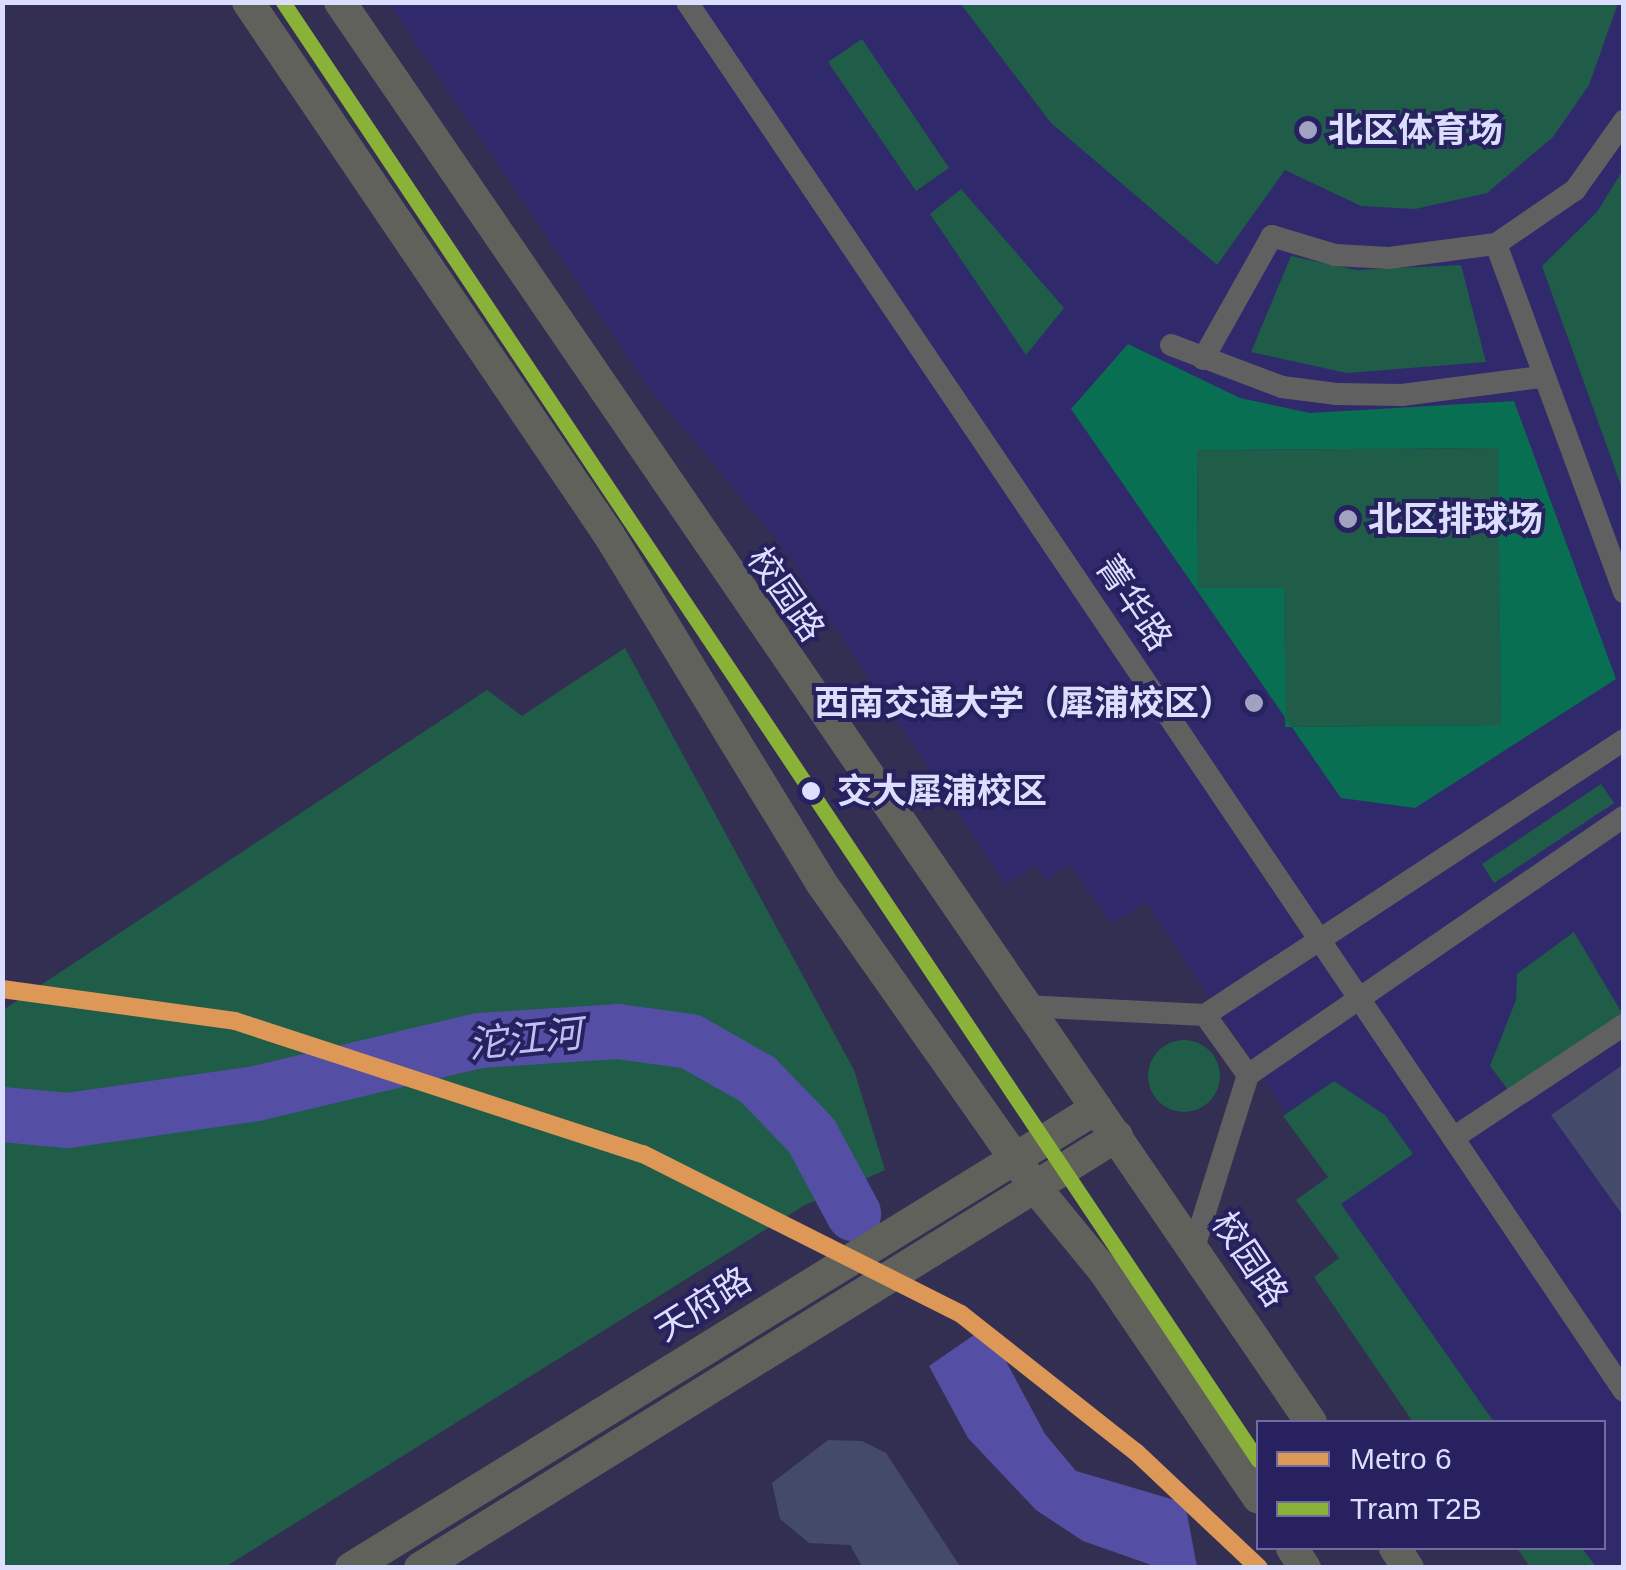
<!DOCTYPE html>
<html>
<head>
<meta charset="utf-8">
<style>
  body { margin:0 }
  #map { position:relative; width:1626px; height:1570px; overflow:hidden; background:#332f52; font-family:Arial,"Noto Sans SC",sans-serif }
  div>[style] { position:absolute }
  .built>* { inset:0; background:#302a6c }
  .green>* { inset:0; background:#1f5d48 }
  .round { border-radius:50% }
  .forest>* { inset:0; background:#086f52 }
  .water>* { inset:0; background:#544fa4 }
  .river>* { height:55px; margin:-27.5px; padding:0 27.5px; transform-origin:27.5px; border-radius:27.5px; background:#544fa4 }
  .building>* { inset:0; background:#444a69 }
  .street>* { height:22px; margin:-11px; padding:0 11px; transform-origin:11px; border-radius:11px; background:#616060 }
  .secondary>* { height:32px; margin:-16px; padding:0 16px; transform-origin:16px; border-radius:16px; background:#61615c }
  .tram-1>* { height:15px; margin:-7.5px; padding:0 7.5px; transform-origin:7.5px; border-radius:7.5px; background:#8ab239 }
  .metro-1>* { height:18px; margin:-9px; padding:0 9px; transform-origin:9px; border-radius:9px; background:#dd9757 }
  .dots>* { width:28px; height:28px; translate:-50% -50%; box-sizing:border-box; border:5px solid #272160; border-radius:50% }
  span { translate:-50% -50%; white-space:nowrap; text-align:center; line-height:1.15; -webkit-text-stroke:8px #272160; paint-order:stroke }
  .poi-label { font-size:35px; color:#dcdefe; font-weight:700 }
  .left { translate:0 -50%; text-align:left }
  .right { translate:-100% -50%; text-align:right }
  .street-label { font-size:35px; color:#dcdefe }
  .stop-label { font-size:35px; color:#dcdefe; font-weight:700 }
  .water-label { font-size:38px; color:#bdc0f0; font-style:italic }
  .frame { position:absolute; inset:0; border:5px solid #dcdefe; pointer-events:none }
  .legend { position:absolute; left:1256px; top:1420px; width:350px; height:130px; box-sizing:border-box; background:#272160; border:2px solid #6f6d9f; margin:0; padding:12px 18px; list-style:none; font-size:30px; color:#dcdefe }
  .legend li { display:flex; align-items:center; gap:20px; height:50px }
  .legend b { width:50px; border:2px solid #6f6d9f }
</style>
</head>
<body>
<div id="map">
  <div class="built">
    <div style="clip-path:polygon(389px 3px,1623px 3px,1623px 1567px,1596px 1567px,1582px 1548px,1604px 1548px,1604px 1422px,1413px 1422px,1314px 1277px,1339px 1258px,1296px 1200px,1328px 1176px,1146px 902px,1112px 924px,1069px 864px,1046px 881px,1035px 865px,1006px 885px,778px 541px,647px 385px)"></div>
  </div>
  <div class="green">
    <div style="clip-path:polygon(960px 3px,1618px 3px,1589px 85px,1553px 137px,1487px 193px,1415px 209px,1361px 206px,1285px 170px,1217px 265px,1051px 123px)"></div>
    <div style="clip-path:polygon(862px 39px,949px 168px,916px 191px,828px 62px)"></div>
    <div style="clip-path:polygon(1623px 170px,1623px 491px,1542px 266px,1597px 212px)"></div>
    <div style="clip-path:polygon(961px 189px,1064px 308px,1026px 355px,930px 214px)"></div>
    <div style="clip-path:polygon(1291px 256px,1356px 270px,1461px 265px,1486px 362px,1347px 373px,1251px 352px)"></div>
    <div style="clip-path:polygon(1499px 448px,1501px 725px,1285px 727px,1284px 588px,1198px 589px,1197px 450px)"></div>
    <div style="clip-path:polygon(625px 648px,854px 1070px,885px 1170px,805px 1205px,225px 1567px,3px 1567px,3px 1010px,487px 690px,522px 716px)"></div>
    <div style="clip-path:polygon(1601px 784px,1614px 803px,1494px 883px,1482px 864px)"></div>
    <div style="clip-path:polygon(1574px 932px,1623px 1015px,1509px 1091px,1490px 1066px,1516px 1000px,1517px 974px)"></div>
    <div class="round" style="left:1148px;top:1040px;width:72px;height:72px"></div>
    <div style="clip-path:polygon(1334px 1081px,1385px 1115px,1413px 1154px,1341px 1204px,1494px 1422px,1413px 1422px,1314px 1277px,1339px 1258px,1296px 1200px,1328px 1177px,1283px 1116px)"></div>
    <div style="clip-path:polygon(1517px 1548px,1582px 1548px,1596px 1567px,1530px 1567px)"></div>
  </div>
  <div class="forest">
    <div style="clip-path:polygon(evenodd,1128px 344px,1240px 398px,1310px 413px,1514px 401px,1616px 679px,1415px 808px,1341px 798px,1071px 409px,1128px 344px,1498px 448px,1501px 725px,1286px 727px,1284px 588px,1198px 588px,1197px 450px,1498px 448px)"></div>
  </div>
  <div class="water">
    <div style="clip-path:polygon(987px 1326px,1045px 1434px,1076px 1471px,1185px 1503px,1197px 1567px,1157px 1567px,1083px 1541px,1036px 1510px,968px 1438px,929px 1366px)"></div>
  </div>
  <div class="river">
    <div style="left:2px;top:1114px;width:65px;rotate:5.3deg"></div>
    <div style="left:67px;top:1120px;width:191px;rotate:-8.1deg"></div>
    <div style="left:256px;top:1093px;width:229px;rotate:-13.4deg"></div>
    <div style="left:479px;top:1040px;width:138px;rotate:-3.7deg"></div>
    <div style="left:617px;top:1031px;width:74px;rotate:7.8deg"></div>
    <div style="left:690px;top:1041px;width:77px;rotate:29.6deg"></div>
    <div style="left:757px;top:1079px;width:78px;rotate:46deg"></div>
    <div style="left:811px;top:1135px;width:89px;rotate:61.7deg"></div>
  </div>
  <div class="building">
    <div style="clip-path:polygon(1624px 1064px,1624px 1217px,1551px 1115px)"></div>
    <div style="clip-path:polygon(828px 1440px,862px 1441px,886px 1453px,961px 1568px,863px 1568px,850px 1545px,809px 1543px,780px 1519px,772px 1483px)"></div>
  </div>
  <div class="street">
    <div style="left:687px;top:2px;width:1675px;rotate:56deg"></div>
    <div style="left:1496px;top:244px;width:371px;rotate:69.8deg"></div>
    <div style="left:1171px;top:345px;width:119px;rotate:20.7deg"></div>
    <div style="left:1282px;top:387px;width:55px;rotate:7.3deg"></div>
    <div style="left:1337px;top:394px;width:65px;rotate:0.9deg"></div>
    <div style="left:1402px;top:395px;width:140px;rotate:-7.4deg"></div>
    <div style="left:1203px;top:359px;width:141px;rotate:-60.7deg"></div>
    <div style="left:1272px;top:236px;width:66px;rotate:16.8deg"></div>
    <div style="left:1335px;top:255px;width:54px;rotate:3.2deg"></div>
    <div style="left:1389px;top:258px;width:108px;rotate:-7.5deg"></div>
    <div style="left:1496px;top:244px;width:96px;rotate:-34.4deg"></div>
    <div style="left:1575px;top:190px;width:85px;rotate:-54.6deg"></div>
    <div style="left:1023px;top:1006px;width:182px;rotate:2.8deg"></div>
    <div style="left:1205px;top:1015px;width:74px;rotate:54.4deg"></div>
    <div style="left:1248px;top:1075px;width:180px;rotate:107.4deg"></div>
    <div style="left:1205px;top:1015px;width:501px;rotate:-33.28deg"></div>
    <div style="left:1248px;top:1075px;width:456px;rotate:-34.5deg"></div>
    <div style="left:1453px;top:1138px;width:205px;rotate:-33.5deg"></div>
  </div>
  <div class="secondary">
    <div style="left:248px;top:2px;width:644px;rotate:55.89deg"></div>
    <div style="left:609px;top:535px;width:405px;rotate:58.6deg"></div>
    <div style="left:820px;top:881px;width:374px;rotate:54.9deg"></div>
    <div style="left:1035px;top:1187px;width:109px;rotate:50.6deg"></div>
    <div style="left:1104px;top:1271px;width:274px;rotate:55.8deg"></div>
    <div style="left:340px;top:2px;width:1720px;rotate:55.64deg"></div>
    <div style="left:1292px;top:1548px;width:24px;rotate:57deg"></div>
    <div style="left:1395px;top:1548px;width:24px;rotate:57deg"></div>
    <div style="left:351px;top:1568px;width:876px;rotate:-31.66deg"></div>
    <div style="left:420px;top:1568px;width:820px;rotate:-31.79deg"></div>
  </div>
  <div class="tram-1">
    <div style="left:283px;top:2px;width:1754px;rotate:56.23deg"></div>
  </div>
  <div class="metro-1">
    <div style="left:2px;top:989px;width:235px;rotate:7.8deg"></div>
    <div style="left:235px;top:1021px;width:429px;rotate:18.1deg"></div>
    <div style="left:643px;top:1154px;width:356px;rotate:26.7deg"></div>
    <div style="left:961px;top:1314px;width:223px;rotate:38.3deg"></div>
    <div style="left:1136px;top:1452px;width:169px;rotate:43.3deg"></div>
  </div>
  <div class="dots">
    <div style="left:1308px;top:130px;background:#a1a1c2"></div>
    <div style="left:1348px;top:519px;background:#a1a1c2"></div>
    <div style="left:1254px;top:703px;background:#a1a1c2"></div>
    <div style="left:811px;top:791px;background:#dcdefe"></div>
  </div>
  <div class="poi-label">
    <span class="left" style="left:1328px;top:130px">北区体育场</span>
    <span class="left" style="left:1368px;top:519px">北区排球场</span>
    <span class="right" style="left:1234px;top:703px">西南交通大学（犀浦校区）</span>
  </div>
  <div class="street-label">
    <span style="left:786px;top:594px;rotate:55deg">校园路</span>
    <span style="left:1134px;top:603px;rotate:56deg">菁华路</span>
    <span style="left:1250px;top:1259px;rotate:56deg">校园路</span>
    <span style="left:703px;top:1304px;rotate:-32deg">天府路</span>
  </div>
  <div class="stop-label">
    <span class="left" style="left:837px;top:791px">交大犀浦校区</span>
  </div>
  <div class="water-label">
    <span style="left:525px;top:1040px;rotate:-6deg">沱江河</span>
  </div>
  <div class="frame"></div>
  <ul class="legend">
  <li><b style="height:12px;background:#dd9757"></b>Metro 6</li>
  <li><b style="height:12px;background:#8ab239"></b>Tram T2B</li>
  </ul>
</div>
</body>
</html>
